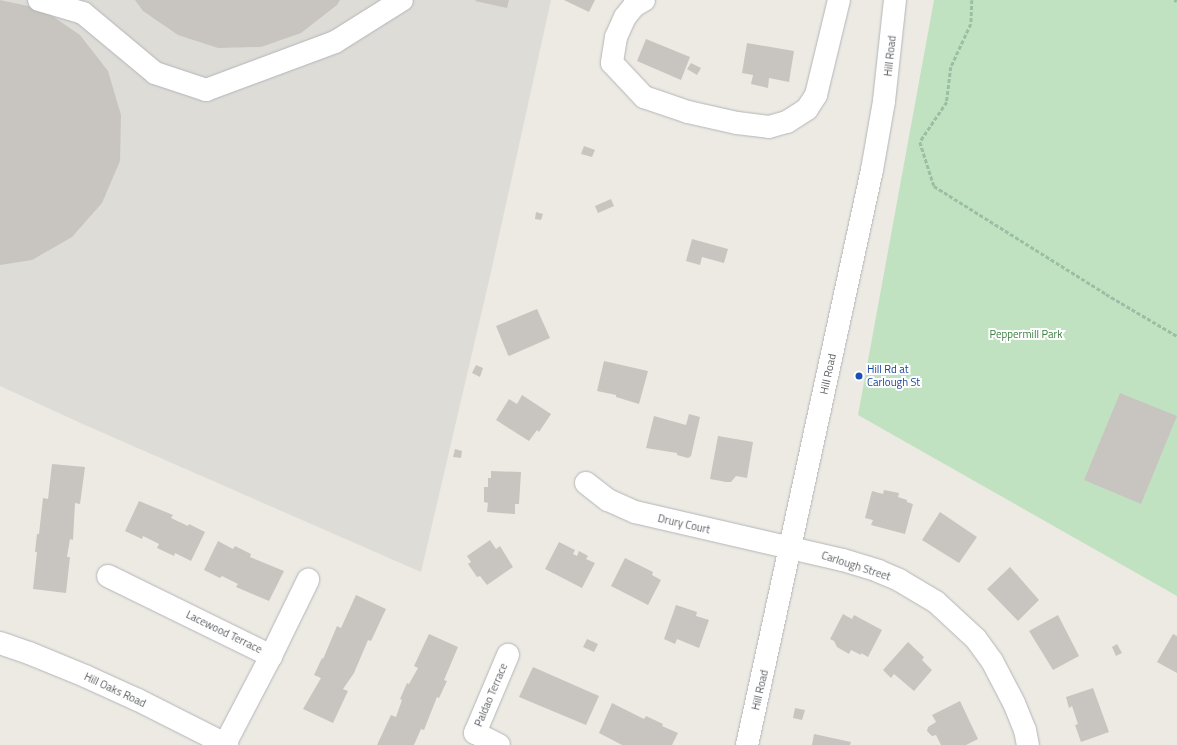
<!DOCTYPE html>
<html>
<head>
<meta charset="utf-8">
<style>
  body { margin:0 }
  #map { position:relative; width:1177px; height:745px; overflow:hidden; background:#eceae2; font-family:"Titillium Web",sans-serif }
  div>[style] { position:absolute }
  .industrial>* { inset:0; background:#dedcd7 }
  .green>* { inset:0; background:#c1e2c1 }
  .building>* { inset:0; background:#c8c5c0 }
  .path>* { height:2.5px; margin-top:-1.25px; transform-origin:0; background:repeating-linear-gradient(90deg,#99c0a4 0 4px,transparent 0 6px) }
  .roads { filter:drop-shadow(0 0 1px #b3b5b9) drop-shadow(0 0 1px #b3b5b9) }
  .minor>* { height:22px; margin:-11px; padding:0 11px; transform-origin:11px; border-radius:11px; background:#fff }
  .dots>* { width:11px; height:11px; translate:-50% -50%; box-sizing:border-box; border:2px solid #fff; border-radius:50% }
  span { translate:-50% -50%; white-space:nowrap; text-align:center; line-height:1.15; -webkit-text-stroke:4px #fff; paint-order:stroke }
  .street-label { font-size:11px; color:#5b5e62 }
  .park-label { font-size:11px; color:#3b803f }
  .transit-label { font-size:11px; color:#164399 }
  .left { translate:0 -50%; text-align:left }
</style>
</head>
<body>
<div id="map">
  <div class="industrial">
    <div style="clip-path:polygon(0 0,551px 0,491px 272px,421px 572px,85px 425px,0 386px)"></div>
  </div>
  <div class="green">
    <div style="clip-path:polygon(934px 0,1177px 0,1177px 596px,858px 415px)"></div>
  </div>
  <div class="building">
    <div style="clip-path:polygon(0 0,42px 9px,80px 35px,108px 71px,121px 115px,120px 161px,102px 203px,72px 237px,32px 260px,0 265px)"></div>
    <div style="clip-path:polygon(135px 0,340px 0,337px 5px,301px 33px,261px 47px,218px 48px,178px 35px,143px 11px)"></div>
    <div style="clip-path:polygon(476px 0,509px 0,507px 8px,475px 1px)"></div>
    <div style="clip-path:polygon(564px 0,595px 0,589px 12px)"></div>
    <div style="clip-path:polygon(646px 39px,690px 57px,681px 80px,637px 61px)"></div>
    <div style="clip-path:polygon(747px 43px,794px 51px,789px 82px,769px 78px,768px 88px,751px 84px,753px 75px,742px 73px)"></div>
    <div style="clip-path:polygon(691px 63px,701px 68px,697px 75px,687px 69px)"></div>
    <div style="clip-path:polygon(584px 146px,595px 150px,592px 157px,581px 154px)"></div>
    <div style="clip-path:polygon(611px 199px,614px 206px,598px 213px,595px 206px)"></div>
    <div style="clip-path:polygon(536px 212px,543px 214px,541px 220px,535px 219px)"></div>
    <div style="clip-path:polygon(692px 239px,728px 249px,724px 263px,702px 257px,700px 265px,686px 261px)"></div>
    <div style="clip-path:polygon(537px 309px,550px 338px,509px 356px,508px 355px,496px 326px)"></div>
    <div style="clip-path:polygon(604px 361px,648px 371px,639px 404px,616px 397px,616px 395px,597px 391px)"></div>
    <div style="clip-path:polygon(476px 365px,483px 368px,480px 377px,472px 373px)"></div>
    <div style="clip-path:polygon(1120px 393px,1177px 416px,1141px 504px,1084px 480px)"></div>
    <div style="clip-path:polygon(522px 395px,551px 414px,539px 432px,537px 430px,529px 441px,496px 420px,509px 399px,517px 404px)"></div>
    <div style="clip-path:polygon(689px 414px,700px 417px,691px 456px,688px 458px,677px 455px,677px 453px,646px 448px,654px 416px,686px 425px)"></div>
    <div style="clip-path:polygon(718px 436px,753px 442px,747px 478px,736px 476px,731px 482px,726px 482px,710px 479px)"></div>
    <div style="clip-path:polygon(455px 449px,462px 451px,461px 458px,453px 457px)"></div>
    <div style="clip-path:polygon(52px 464px,85px 467px,80px 504px,75px 503px,73px 540px,70px 539px,67px 557px,70px 557px,66px 593px,33px 589px,37px 552px,35px 552px,37px 534px,39px 534px,43px 498px,48px 499px)"></div>
    <div style="clip-path:polygon(491px 471px,521px 472px,519px 504px,515px 504px,515px 514px,487px 512px,488px 503px,484px 502px,484px 487px,488px 487px,488px 478px,491px 478px)"></div>
    <div style="clip-path:polygon(884px 490px,899px 493px,898px 497px,907px 500px,907px 502px,913px 504px,905px 534px,871px 525px,873px 520px,865px 518px,872px 491px,883px 494px)"></div>
    <div style="clip-path:polygon(139px 501px,173px 515px,171px 518px,188px 526px,189px 524px,205px 532px,191px 561px,175px 553px,174px 556px,157px 548px,159px 544px,143px 536px,142px 539px,125px 531px)"></div>
    <div style="clip-path:polygon(940px 512px,977px 537px,959px 563px,922px 540px)"></div>
    <div style="clip-path:polygon(490px 540px,496px 549px,500px 546px,513px 567px,487px 585px,480px 576px,477px 577px,468px 564px,471px 562px,467px 556px)"></div>
    <div style="clip-path:polygon(218px 541px,233px 549px,235px 546px,251px 554px,250px 557px,284px 571px,269px 601px,236px 587px,238px 584px,222px 576px,220px 578px,204px 570px)"></div>
    <div style="clip-path:polygon(559px 542px,575px 550px,573px 554px,577px 556px,579px 551px,588px 556px,586px 559px,595px 563px,582px 588px,545px 569px)"></div>
    <div style="clip-path:polygon(625px 558px,653px 572px,652px 575px,661px 580px,648px 605px,611px 586px)"></div>
    <div style="clip-path:polygon(1010px 567px,1039px 600px,1018px 621px,987px 589px)"></div>
    <div style="clip-path:polygon(356px 595px,386px 609px,371px 641px,368px 640px,354px 673px,343px 689px,348px 691px,333px 723px,303px 709px,321px 678px,314px 675px,322px 658px,323px 659px,337px 626px,341px 628px)"></div>
    <div style="clip-path:polygon(676px 605px,697px 612px,696px 616px,709px 620px,699px 648px,677px 639px,675px 644px,664px 639px)"></div>
    <div style="clip-path:polygon(843px 614px,852px 619px,854px 615px,882px 630px,868px 657px,861px 653px,861px 655px,851px 650px,849px 654px,837px 647px,834px 641px,830px 639px)"></div>
    <div style="clip-path:polygon(1058px 615px,1079px 656px,1053px 670px,1029px 631px)"></div>
    <div style="clip-path:polygon(429px 634px,458px 647px,444px 680px,447px 681px,439px 698px,437px 697px,424px 730px,421px 729px,414px 745px,377px 745px,391px 715px,396px 717px,402px 700px,400px 699px,407px 683px,409px 684px,418px 668px,414px 666px)"></div>
    <div style="clip-path:polygon(1173px 634px,1177px 636px,1177px 673px,1157px 662px)"></div>
    <div style="clip-path:polygon(587px 639px,598px 644px,594px 652px,583px 647px)"></div>
    <div style="clip-path:polygon(908px 642px,924px 657px,922px 660px,932px 670px,914px 691px,894px 674px,891px 678px,883px 670px)"></div>
    <div style="clip-path:polygon(1117px 644px,1122px 653px,1116px 656px,1112px 647px)"></div>
    <div style="clip-path:polygon(533px 667px,599px 696px,586px 725px,519px 697px)"></div>
    <div style="clip-path:polygon(1093px 688px,1109px 732px,1081px 742px,1075px 725px,1078px 724px,1072px 706px,1069px 708px,1066px 697px)"></div>
    <div style="clip-path:polygon(960px 701px,978px 739px,966px 745px,941px 745px,936px 735px,932px 736px,927px 731px,928px 727px,936px 722px,932px 715px)"></div>
    <div style="clip-path:polygon(612px 703px,644px 719px,646px 716px,663px 724px,662px 726px,678px 733px,672px 745px,622px 745px,599px 733px)"></div>
    <div style="clip-path:polygon(795px 708px,805px 710px,802px 720px,793px 718px)"></div>
    <div style="clip-path:polygon(814px 734px,851px 742px,850px 745px,812px 745px)"></div>
  </div>
  <div class="path">
    <div style="left:972px;top:0;width:24px;rotate:92deg"></div>
    <div style="left:971px;top:24px;width:47px;rotate:114.9deg"></div>
    <div style="left:951px;top:67px;width:35px;rotate:97deg"></div>
    <div style="left:947px;top:102px;width:48px;rotate:124deg"></div>
    <div style="left:920px;top:142px;width:46px;rotate:72.3deg"></div>
    <div style="left:934px;top:186px;width:203px;rotate:32.1deg"></div>
    <div style="left:1106px;top:294px;width:82px;rotate:30.6deg"></div>
    <div style="left:1174px;top:0;width:3px;rotate:18deg"></div>
  </div>
  <div class="roads">
    <div class="minor">
      <div style="left:39px;top:0;width:46px;rotate:16.5deg"></div>
      <div style="left:83px;top:13px;width:94px;rotate:39.8deg"></div>
      <div style="left:155px;top:73px;width:54px;rotate:18.4deg"></div>
      <div style="left:206px;top:90px;width:138px;rotate:-20.4deg"></div>
      <div style="left:335px;top:42px;width:79px;rotate:-32.1deg"></div>
      <div style="left:644px;top:0;width:12px;rotate:149deg"></div>
      <div style="left:634px;top:6px;width:14px;rotate:129deg"></div>
      <div style="left:625px;top:17px;width:22px;rotate:114deg"></div>
      <div style="left:616px;top:37px;width:26px;rotate:99deg"></div>
      <div style="left:612px;top:63px;width:47px;rotate:46.7deg"></div>
      <div style="left:644px;top:97px;width:46px;rotate:18.8deg"></div>
      <div style="left:688px;top:112px;width:50px;rotate:12.7deg"></div>
      <div style="left:737px;top:123px;width:32px;rotate:7deg"></div>
      <div style="left:769px;top:127px;width:19px;rotate:-16deg"></div>
      <div style="left:787px;top:122px;width:24px;rotate:-33deg"></div>
      <div style="left:807px;top:109px;width:17px;rotate:-57deg"></div>
      <div style="left:816px;top:95px;width:98px;rotate:-76.4deg"></div>
      <div style="left:586px;top:483px;width:28px;rotate:38deg"></div>
      <div style="left:608px;top:500px;width:30px;rotate:24deg"></div>
      <div style="left:635px;top:512px;width:213px;rotate:13deg"></div>
      <div style="left:843px;top:560px;width:37px;rotate:17deg"></div>
      <div style="left:878px;top:571px;width:23px;rotate:23deg"></div>
      <div style="left:899px;top:580px;width:43px;rotate:30.7deg"></div>
      <div style="left:936px;top:602px;width:54px;rotate:42.8deg"></div>
      <div style="left:976px;top:639px;width:27px;rotate:54deg"></div>
      <div style="left:992px;top:661px;width:47px;rotate:62.4deg"></div>
      <div style="left:1014px;top:703px;width:29px;rotate:68deg"></div>
      <div style="left:1025px;top:730px;width:15px;rotate:79deg"></div>
      <div style="left:108px;top:576px;width:182px;rotate:26.1deg"></div>
      <div style="left:271px;top:656px;width:99px;rotate:117.6deg"></div>
      <div style="left:0;top:643px;width:31px;rotate:19deg"></div>
      <div style="left:29px;top:653px;width:61px;rotate:22.3deg"></div>
      <div style="left:85px;top:676px;width:58px;rotate:24.4deg"></div>
      <div style="left:138px;top:700px;width:100px;rotate:26.8deg"></div>
      <div style="left:271px;top:656px;width:85px;rotate:-64deg"></div>
      <div style="left:499px;top:745px;width:27px;rotate:-153deg"></div>
      <div style="left:475px;top:733px;width:85px;rotate:-67.1deg"></div>
      <div style="left:747px;top:745px;width:588px;rotate:-77.74deg"></div>
      <div style="left:872px;top:170px;width:70px;rotate:-80.1deg"></div>
      <div style="left:884px;top:101px;width:102px;rotate:-83.8deg"></div>
    </div>
  </div>
  <div class="dots">
    <div style="left:859px;top:376px;background:#1a4fb4"></div>
  </div>
  <div class="street-label">
    <span style="left:890px;top:56px;rotate:-84deg">Hill Road</span>
    <span style="left:828px;top:374px;rotate:-78deg">Hill Road</span>
    <span style="left:684px;top:524px;rotate:13deg">Drury Court</span>
    <span style="left:856px;top:566px;rotate:18deg">Carlough Street</span>
    <span style="left:224px;top:632px;rotate:26deg">Lacewood Terrace</span>
    <span style="left:115px;top:690px;rotate:25deg">Hill Oaks Road</span>
    <span style="left:760px;top:690px;rotate:-77deg">Hill Road</span>
    <span style="left:491px;top:695px;rotate:-67deg">Paldao Terrace</span>
  </div>
  <div class="park-label">
    <span style="left:1026px;top:334px">Peppermill Park</span>
  </div>
  <div class="transit-label">
    <span class="left" style="left:867px;top:376px">Hill Rd at<br>Carlough St</span>
  </div>
</div>
</body>
</html>
